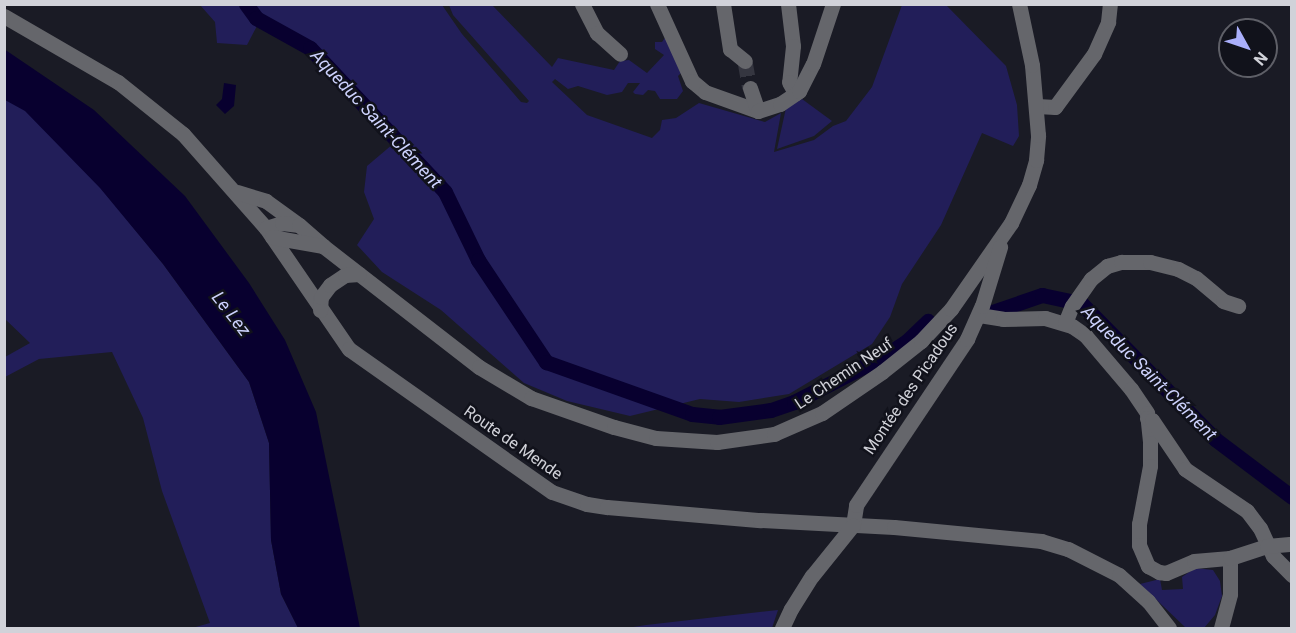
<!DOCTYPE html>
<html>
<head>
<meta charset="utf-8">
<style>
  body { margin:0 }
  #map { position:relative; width:1296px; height:633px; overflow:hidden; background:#1a1b25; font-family:Roboto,sans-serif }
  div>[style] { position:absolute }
  .green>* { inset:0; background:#221e59 }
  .water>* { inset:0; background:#08002f }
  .canal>* { height:15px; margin:-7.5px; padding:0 7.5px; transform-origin:7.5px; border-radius:7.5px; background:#08002f }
  .minor-tunnel>* { height:15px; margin-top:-7.5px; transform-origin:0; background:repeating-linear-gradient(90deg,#353640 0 15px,transparent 0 23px) }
  .minor>* { height:15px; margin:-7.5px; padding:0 7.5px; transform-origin:7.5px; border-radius:7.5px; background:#65666b }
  span { translate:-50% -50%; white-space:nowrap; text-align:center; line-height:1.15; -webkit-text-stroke:5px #11121b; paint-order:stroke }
  .street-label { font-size:16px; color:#d1d2d9 }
  .water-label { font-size:18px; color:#cdd2fd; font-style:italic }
  .frame { position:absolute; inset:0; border:6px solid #d1d2d9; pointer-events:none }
  .north { position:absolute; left:1218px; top:18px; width:60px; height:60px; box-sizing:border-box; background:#11121b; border:2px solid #5e5f67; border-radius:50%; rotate:130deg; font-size:16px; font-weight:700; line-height:24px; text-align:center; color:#d1d2d9 }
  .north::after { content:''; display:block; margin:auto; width:21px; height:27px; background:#aaaffb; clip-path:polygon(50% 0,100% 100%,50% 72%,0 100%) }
</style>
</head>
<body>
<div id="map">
  <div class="green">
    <div style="clip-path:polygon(200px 5px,442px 5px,462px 34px,521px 102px,527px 103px,529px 101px,453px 15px,449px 5px,492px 5px,552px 67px,558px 58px,614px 70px,620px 61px,629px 60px,647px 73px,664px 55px,655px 49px,655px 42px,662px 42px,667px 35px,682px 72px,678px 76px,683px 91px,677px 99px,660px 99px,655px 91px,648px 90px,643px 95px,635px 94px,633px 92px,640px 83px,628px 83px,622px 92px,607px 95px,578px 86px,568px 89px,555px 79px,552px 82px,587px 115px,652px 138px,660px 130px,662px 120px,676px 118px,699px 103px,765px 122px,781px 113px,774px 152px,814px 140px,833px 126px,846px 121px,872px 87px,902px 5px,946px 5px,1006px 66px,1017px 105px,1019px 136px,1013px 146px,982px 133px,941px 225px,902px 284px,890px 317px,872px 344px,789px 394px,739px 402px,700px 399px,630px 416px,567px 401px,524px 383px,441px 310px,382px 272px,357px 245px,374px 219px,364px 192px,367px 166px,393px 144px,306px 50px,258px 24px,247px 45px,217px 43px,215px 22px)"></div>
    <div style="clip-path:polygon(4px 83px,35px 107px,163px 264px,249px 382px,269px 443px,271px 540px,281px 594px,298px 628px,192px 628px,210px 623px,162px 491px,143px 418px,112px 352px,39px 359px,5px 377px,5px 357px,30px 343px,5px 319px)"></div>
    <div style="clip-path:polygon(802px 99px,832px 121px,814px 136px,777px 149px,786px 108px)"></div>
    <div style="clip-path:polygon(1195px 568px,1213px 570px,1220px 581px,1222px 596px,1215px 615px,1204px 628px,1186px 628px,1140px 584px,1160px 579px,1162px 590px,1183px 589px,1182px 577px)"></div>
    <div style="clip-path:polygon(778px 610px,772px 628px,627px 628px,646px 625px)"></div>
  </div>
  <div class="water">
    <div style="clip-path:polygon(4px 49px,94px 110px,185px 196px,249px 283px,285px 340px,316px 412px,360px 628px,298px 628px,281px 594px,271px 540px,269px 443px,249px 382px,163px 264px,100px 188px,25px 111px,5px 100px)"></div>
    <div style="clip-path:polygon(224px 83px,236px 85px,234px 106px,225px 114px,216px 105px,222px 99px)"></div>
  </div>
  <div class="canal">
    <div style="left:246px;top:4px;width:17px;rotate:54deg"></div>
    <div style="left:256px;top:18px;width:62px;rotate:29.1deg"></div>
    <div style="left:310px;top:48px;width:197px;rotate:46.8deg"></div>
    <div style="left:445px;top:192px;width:76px;rotate:64.1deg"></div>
    <div style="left:478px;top:260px;width:123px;rotate:56.3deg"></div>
    <div style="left:546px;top:362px;width:155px;rotate:19.6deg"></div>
    <div style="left:692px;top:414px;width:27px;rotate:6deg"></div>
    <div style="left:719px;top:417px;width:52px;rotate:-7.7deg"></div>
    <div style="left:771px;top:410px;width:24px;rotate:-19deg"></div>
    <div style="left:794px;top:402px;width:101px;rotate:-27.1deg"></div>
    <div style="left:884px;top:356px;width:27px;rotate:-33deg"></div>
    <div style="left:907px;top:341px;width:29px;rotate:-44deg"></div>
    <div style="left:992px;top:312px;width:53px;rotate:-18.8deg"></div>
    <div style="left:1042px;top:295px;width:40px;rotate:12deg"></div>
    <div style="left:1081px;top:303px;width:191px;rotate:45.4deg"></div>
    <div style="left:1215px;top:439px;width:96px;rotate:37deg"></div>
  </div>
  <div class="minor-tunnel">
    <div style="left:745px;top:61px;width:27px;rotate:80deg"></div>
  </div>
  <div class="minor">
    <div style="left:582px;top:4px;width:33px;rotate:63deg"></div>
    <div style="left:597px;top:33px;width:31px;rotate:42deg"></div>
    <div style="left:657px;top:4px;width:85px;rotate:65.6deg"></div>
    <div style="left:692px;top:81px;width:17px;rotate:40deg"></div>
    <div style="left:705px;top:92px;width:56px;rotate:19.7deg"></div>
    <div style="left:723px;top:4px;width:46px;rotate:81.2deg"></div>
    <div style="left:730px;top:49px;width:19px;rotate:39deg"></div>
    <div style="left:788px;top:4px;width:42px;rotate:83.2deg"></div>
    <div style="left:793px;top:46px;width:36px;rotate:96deg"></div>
    <div style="left:789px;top:82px;width:13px;rotate:61deg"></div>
    <div style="left:4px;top:16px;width:132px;rotate:30.1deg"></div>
    <div style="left:118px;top:82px;width:83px;rotate:38.7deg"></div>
    <div style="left:183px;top:134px;width:125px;rotate:48.6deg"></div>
    <div style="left:266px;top:228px;width:147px;rotate:55.6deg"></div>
    <div style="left:349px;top:349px;width:248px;rotate:35.2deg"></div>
    <div style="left:552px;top:492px;width:37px;rotate:19deg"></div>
    <div style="left:587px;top:504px;width:20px;rotate:9deg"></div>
    <div style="left:607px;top:507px;width:154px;rotate:4.9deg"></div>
    <div style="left:760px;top:520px;width:134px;rotate:3deg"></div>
    <div style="left:894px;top:527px;width:148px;rotate:5.4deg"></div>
    <div style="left:1041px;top:541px;width:28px;rotate:17deg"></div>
    <div style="left:1068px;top:549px;width:57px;rotate:27deg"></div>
    <div style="left:1119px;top:575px;width:39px;rotate:42deg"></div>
    <div style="left:1148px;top:601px;width:34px;rotate:52deg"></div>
    <div style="left:750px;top:88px;width:24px;rotate:71deg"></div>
    <div style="left:1037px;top:106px;width:18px;rotate:3deg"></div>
    <div style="left:1055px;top:107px;width:66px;rotate:-53.7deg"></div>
    <div style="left:1094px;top:54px;width:35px;rotate:-66deg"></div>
    <div style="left:1108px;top:22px;width:18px;rotate:-84deg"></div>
    <div style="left:758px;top:111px;width:23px;rotate:-18deg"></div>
    <div style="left:780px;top:104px;width:23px;rotate:-34deg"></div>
    <div style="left:799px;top:91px;width:30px;rotate:-63deg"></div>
    <div style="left:813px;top:64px;width:63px;rotate:-71.6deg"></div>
    <div style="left:237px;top:192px;width:30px;rotate:17deg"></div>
    <div style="left:266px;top:201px;width:41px;rotate:36deg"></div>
    <div style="left:266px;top:228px;width:17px;rotate:-17deg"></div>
    <div style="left:282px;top:223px;width:17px;rotate:7deg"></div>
    <div style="left:299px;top:225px;width:32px;rotate:41deg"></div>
    <div style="left:323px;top:246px;width:197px;rotate:37.8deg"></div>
    <div style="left:479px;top:367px;width:61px;rotate:30.8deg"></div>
    <div style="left:531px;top:398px;width:88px;rotate:19.3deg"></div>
    <div style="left:614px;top:427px;width:43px;rotate:14.7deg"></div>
    <div style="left:656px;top:438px;width:61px;rotate:3.8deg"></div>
    <div style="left:717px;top:442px;width:58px;rotate:-8deg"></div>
    <div style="left:774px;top:434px;width:52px;rotate:-23.6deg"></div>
    <div style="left:822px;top:413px;width:73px;rotate:-34.3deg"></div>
    <div style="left:882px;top:372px;width:50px;rotate:-38.5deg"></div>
    <div style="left:921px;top:341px;width:44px;rotate:-46.8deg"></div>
    <div style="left:951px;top:309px;width:105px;rotate:-55.1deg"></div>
    <div style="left:1011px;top:223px;width:42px;rotate:-64.7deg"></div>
    <div style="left:1029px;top:185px;width:26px;rotate:-74deg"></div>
    <div style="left:1036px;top:160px;width:25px;rotate:-85deg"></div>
    <div style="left:1038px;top:135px;width:70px;rotate:-94.9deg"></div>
    <div style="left:1032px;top:65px;width:62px;rotate:-102deg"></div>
    <div style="left:272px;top:237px;width:52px;rotate:10deg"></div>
    <div style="left:320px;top:310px;width:13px;rotate:-86deg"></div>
    <div style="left:321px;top:297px;width:15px;rotate:-53deg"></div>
    <div style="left:330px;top:285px;width:18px;rotate:-34deg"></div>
    <div style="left:345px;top:275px;width:14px;rotate:-4deg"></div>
    <div style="left:979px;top:315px;width:24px;rotate:9deg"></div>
    <div style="left:1003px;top:319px;width:42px;rotate:-1.4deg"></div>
    <div style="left:1045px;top:318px;width:28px;rotate:17deg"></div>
    <div style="left:1072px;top:326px;width:16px;rotate:35deg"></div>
    <div style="left:1085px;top:335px;width:71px;rotate:49.6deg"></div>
    <div style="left:1131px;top:389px;width:29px;rotate:56deg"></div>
    <div style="left:1147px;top:413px;width:30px;rotate:84deg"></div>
    <div style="left:1150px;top:443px;width:23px;rotate:90deg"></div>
    <div style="left:1150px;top:466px;width:59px;rotate:100.7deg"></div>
    <div style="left:1139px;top:524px;width:21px;rotate:90deg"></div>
    <div style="left:1139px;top:545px;width:23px;rotate:67deg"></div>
    <div style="left:1148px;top:566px;width:13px;rotate:29deg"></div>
    <div style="left:1159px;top:572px;width:7px;rotate:8deg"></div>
    <div style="left:1166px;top:573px;width:30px;rotate:-23deg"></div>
    <div style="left:1194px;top:561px;width:36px;rotate:-5deg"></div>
    <div style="left:1065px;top:323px;width:18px;rotate:-68deg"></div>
    <div style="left:1072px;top:306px;width:33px;rotate:-55deg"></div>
    <div style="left:1091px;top:279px;width:21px;rotate:-39deg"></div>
    <div style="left:1107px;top:266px;width:15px;rotate:-16deg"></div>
    <div style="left:1121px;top:262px;width:29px"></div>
    <div style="left:1150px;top:262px;width:29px;rotate:14deg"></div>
    <div style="left:1178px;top:269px;width:20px;rotate:27deg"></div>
    <div style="left:1196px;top:278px;width:35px;rotate:40deg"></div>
    <div style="left:1223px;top:301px;width:16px;rotate:18deg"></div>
    <div style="left:1147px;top:418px;width:5px;rotate:22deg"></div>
    <div style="left:1152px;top:420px;width:59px;rotate:56deg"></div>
    <div style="left:1185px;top:469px;width:75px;rotate:34.1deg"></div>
    <div style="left:1247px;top:511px;width:21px;rotate:53deg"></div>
    <div style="left:1260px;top:528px;width:31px;rotate:65deg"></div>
    <div style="left:1273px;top:556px;width:27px;rotate:45deg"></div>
    <div style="left:853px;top:525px;width:20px;rotate:-81deg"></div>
    <div style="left:856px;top:505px;width:200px;rotate:-56.2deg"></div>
    <div style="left:967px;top:339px;width:36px;rotate:-66deg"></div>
    <div style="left:982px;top:306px;width:62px;rotate:-73deg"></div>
    <div style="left:782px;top:628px;width:21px;rotate:-65deg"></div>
    <div style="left:791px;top:609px;width:39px;rotate:-58deg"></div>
    <div style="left:812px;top:576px;width:65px;rotate:-51.2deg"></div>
    <div style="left:1221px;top:628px;width:35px;rotate:-75deg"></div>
    <div style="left:1230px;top:594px;width:36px;rotate:-90deg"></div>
    <div style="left:1230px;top:558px;width:39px;rotate:-18deg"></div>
    <div style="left:1267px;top:546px;width:25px;rotate:-5deg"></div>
  </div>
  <div class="street-label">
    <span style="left:844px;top:374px;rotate:-34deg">Le Chemin Neuf</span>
    <span style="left:911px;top:389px;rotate:-56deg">Montée des Picadous</span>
    <span style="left:513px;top:443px;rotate:35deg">Route de Mende</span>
  </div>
  <div class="water-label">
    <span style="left:376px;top:119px;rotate:47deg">Aqueduc Saint-Clément</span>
    <span style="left:231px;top:314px;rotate:52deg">Le Lez</span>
    <span style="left:1149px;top:373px;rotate:45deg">Aqueduc Saint-Clément</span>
  </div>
  <div class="frame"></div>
  <div class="north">N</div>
</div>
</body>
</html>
